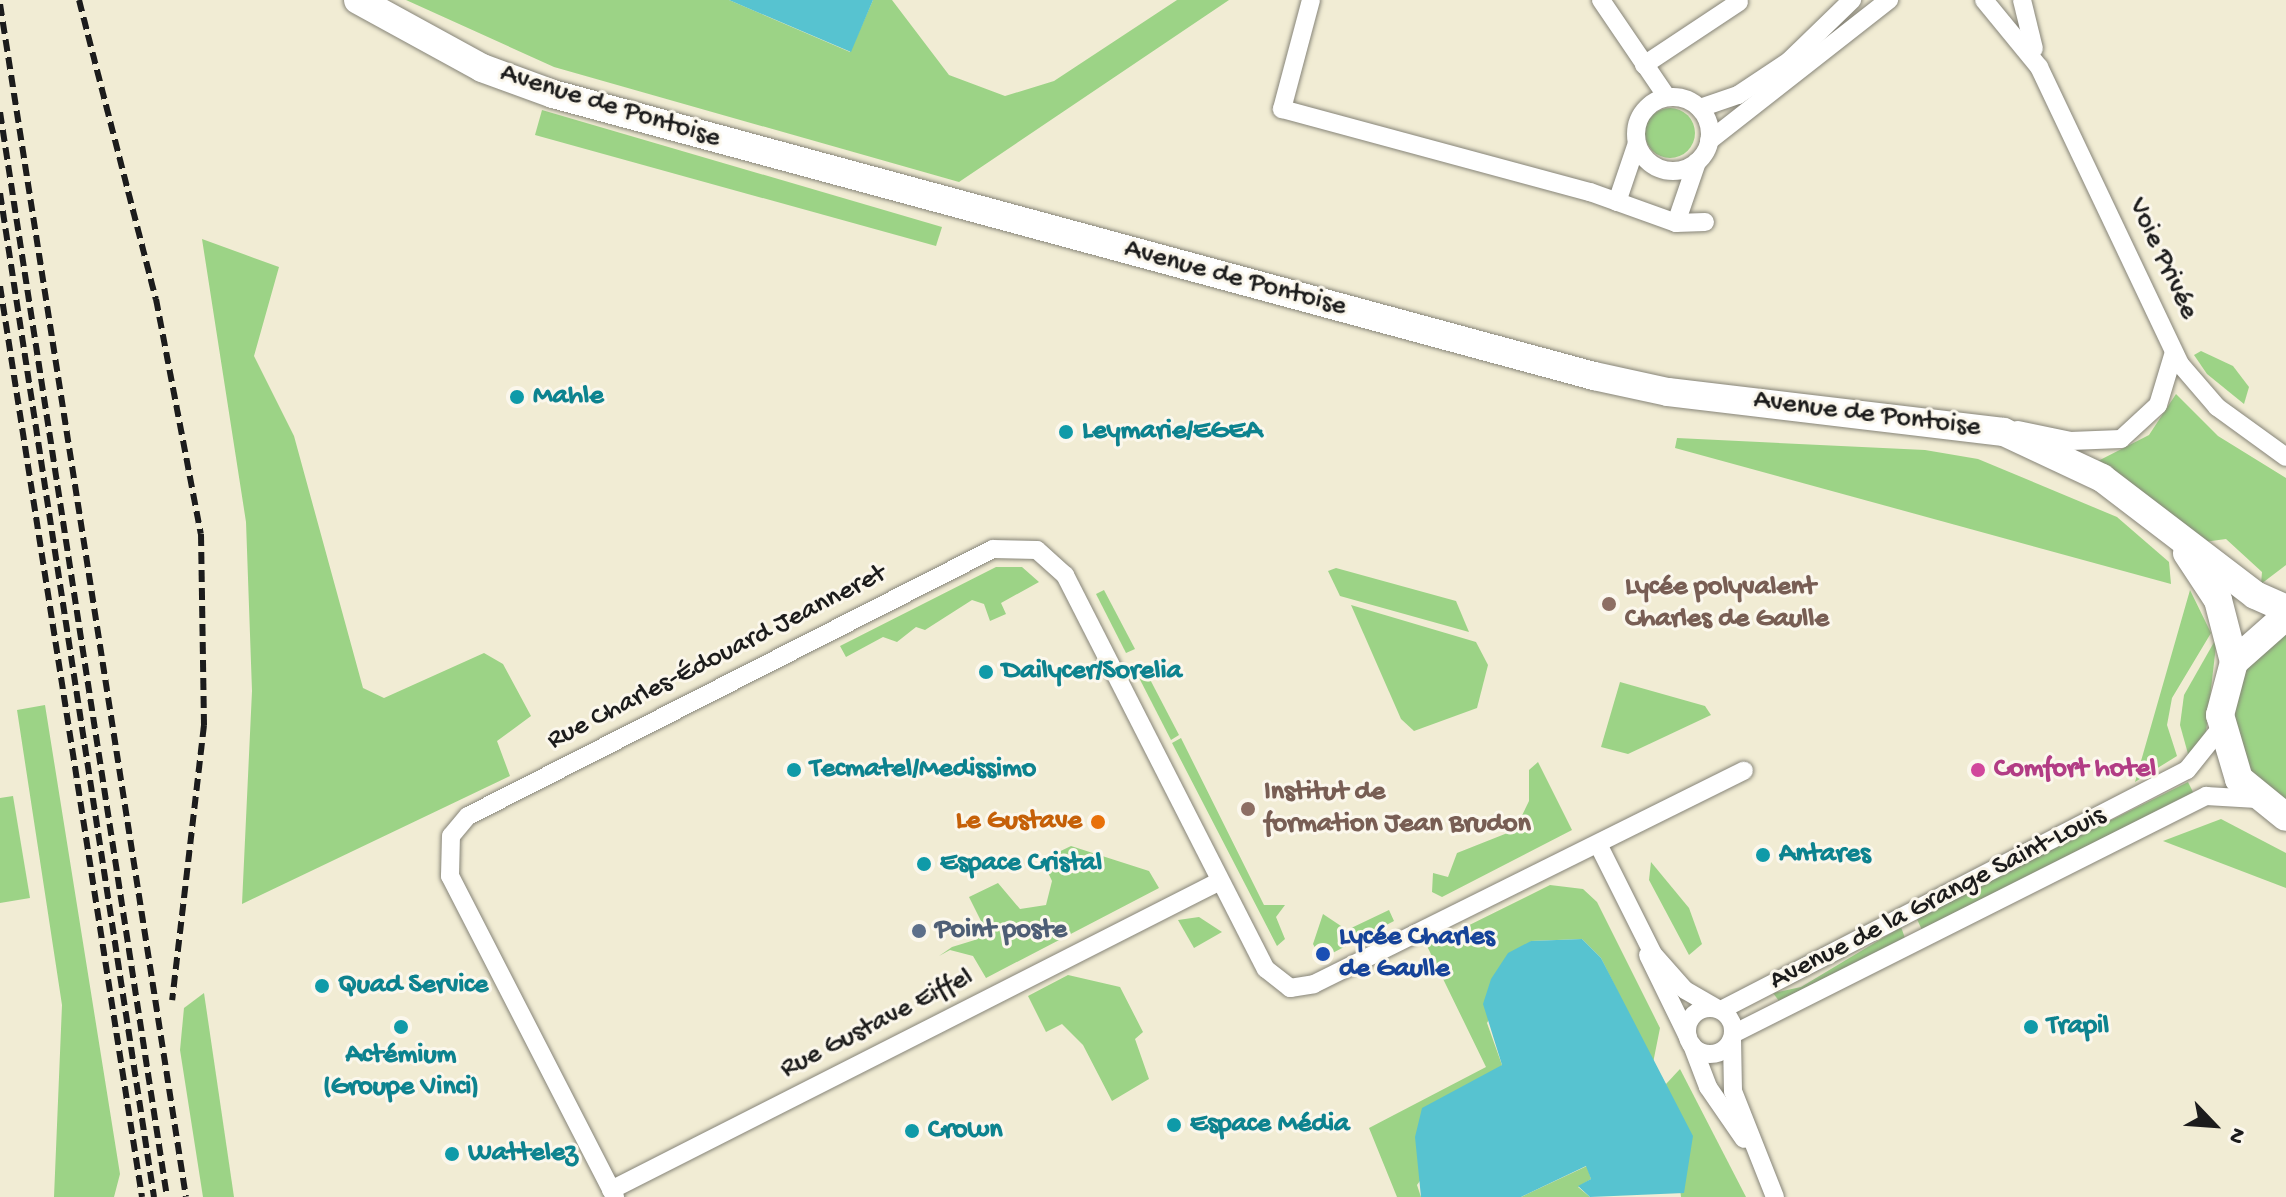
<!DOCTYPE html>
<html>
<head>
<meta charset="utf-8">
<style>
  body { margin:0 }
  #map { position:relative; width:2286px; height:1197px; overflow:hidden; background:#f1ecd4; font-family:"Gochi Hand",sans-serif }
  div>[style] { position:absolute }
  .green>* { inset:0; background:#9cd386 }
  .round { border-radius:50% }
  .water>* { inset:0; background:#57c3d0 }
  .roads { filter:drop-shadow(0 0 2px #868478) drop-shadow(0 0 2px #868478) }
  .street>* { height:18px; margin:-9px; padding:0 9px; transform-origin:9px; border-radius:9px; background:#fff }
  .street>.ring { margin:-9px; padding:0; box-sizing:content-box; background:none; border:18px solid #fff; border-radius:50% }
  .primary>* { height:28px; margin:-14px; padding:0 14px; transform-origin:14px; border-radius:14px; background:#fff }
  .rail>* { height:6px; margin-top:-3px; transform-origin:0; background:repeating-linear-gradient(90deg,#1c1c1c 0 12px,transparent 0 18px) }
  .dots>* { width:22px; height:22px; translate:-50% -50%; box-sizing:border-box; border:4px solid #fbf7ec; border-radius:50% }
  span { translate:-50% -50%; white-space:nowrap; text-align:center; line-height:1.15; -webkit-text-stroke:6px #fbf7ec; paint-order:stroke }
  .street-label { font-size:28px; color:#1c1c1c }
  .culture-label { font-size:28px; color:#0d838f; font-weight:700 }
  .left { translate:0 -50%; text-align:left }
  .education-label { font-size:28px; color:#785e54; font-weight:700 }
  .hotel-label { font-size:28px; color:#b23c85; font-weight:700 }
  .food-label { font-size:28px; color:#c56008; font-weight:700 }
  .right { translate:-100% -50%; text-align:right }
  .service-label { font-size:28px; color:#4e5e75; font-weight:700 }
  .transit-label { font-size:28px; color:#164399; font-weight:700 }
  .north { position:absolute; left:2174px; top:1085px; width:80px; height:80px; -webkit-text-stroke:6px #fbf7ec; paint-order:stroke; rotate:115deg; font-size:22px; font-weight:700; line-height:32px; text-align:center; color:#1c1c1c }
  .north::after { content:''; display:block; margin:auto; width:28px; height:36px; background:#1c1c1c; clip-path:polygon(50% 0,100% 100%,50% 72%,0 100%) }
</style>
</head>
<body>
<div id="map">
  <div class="green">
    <div style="clip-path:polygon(406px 0,729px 0,850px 52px,873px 0,892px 0,949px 75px,1005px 96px,1054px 81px,1177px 0,1229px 0,959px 182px,554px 67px)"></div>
    <div class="round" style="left:1645px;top:108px;width:50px;height:50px"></div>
    <div style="clip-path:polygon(542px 110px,942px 227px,936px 246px,535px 135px)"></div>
    <div style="clip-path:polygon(202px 239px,279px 267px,254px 356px,294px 436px,363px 688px,384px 698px,484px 653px,503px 664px,531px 716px,497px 741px,510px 776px,242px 904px,252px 691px,246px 522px)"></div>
    <div style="clip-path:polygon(2201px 351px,2233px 366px,2249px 387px,2244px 404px,2207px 374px,2194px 355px)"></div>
    <div style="clip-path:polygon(2176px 394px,2218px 436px,2286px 478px,2286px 565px,2261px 584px,2262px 572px,2226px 539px,2204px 542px,2098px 461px,2149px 435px)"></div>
    <div style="clip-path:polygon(1677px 438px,1925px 450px,1978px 459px,2117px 517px,2169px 562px,2171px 584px,1675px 448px)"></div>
    <div style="clip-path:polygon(996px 567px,1022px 567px,1039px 582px,1001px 603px,1006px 614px,990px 621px,984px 604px,972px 600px,925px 630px,916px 627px,897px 642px,883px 637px,846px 657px,840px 646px)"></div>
    <div style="clip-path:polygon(1336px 568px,1456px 601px,1469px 632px,1340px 596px,1328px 571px)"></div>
    <div style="clip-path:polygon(1104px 590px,1135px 649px,1126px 653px,1096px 594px)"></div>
    <div style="clip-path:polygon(2190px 590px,2211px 633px,2172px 698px,2167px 725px,2177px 756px,2135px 782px)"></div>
    <div style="clip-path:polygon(1351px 605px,1476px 642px,1488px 665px,1477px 708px,1414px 731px,1401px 719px)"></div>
    <div style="clip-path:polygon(2286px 631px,2286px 803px,2250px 772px,2233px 712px,2247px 667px)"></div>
    <div style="clip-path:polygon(2217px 637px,2206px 732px,2190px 761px,2180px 725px,2184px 695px)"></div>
    <div style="clip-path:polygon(1142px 664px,1179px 735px,1171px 740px,1134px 668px)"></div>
    <div style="clip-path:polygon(1620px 682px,1705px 706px,1711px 715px,1628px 754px,1601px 747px)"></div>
    <div style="clip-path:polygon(45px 705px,120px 1174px,114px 1197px,54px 1197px,62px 1005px,17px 710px)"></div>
    <div style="clip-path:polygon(1181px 738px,1264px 905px,1285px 905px,1276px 917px,1285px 939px,1277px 946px,1172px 743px)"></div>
    <div style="clip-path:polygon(1538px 762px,1572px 830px,1442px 897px,1432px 892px,1433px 873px,1448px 877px,1457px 853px,1515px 830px,1529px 801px,1529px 770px)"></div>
    <div style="clip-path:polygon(2188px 782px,2194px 794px,1922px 930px,1916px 917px)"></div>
    <div style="clip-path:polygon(13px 796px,30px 898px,0 903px,0 798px)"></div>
    <div style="clip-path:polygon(2221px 819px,2286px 853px,2286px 888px,2163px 841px)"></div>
    <div style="clip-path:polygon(1071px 846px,1149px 871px,1159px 888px,986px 978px,973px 956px,950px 950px,939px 956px,952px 947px,978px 939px,982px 923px,969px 897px,998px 883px,1020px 909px,1046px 905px,1052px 881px,1042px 860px)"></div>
    <div style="clip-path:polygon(1651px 862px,1689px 908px,1702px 944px,1689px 955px,1649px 880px)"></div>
    <div style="clip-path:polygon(1550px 885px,1583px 889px,1597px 902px,1660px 1028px,1653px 1063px,1601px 958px,1582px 939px,1531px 941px,1487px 1023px,1502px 1065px,1417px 1185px,1421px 1197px,1397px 1197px,1369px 1128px,1486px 1067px,1427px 946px)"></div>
    <div style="clip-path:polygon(1389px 910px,1394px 921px,1321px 959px,1313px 944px,1323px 914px,1347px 930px)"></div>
    <div style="clip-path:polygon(1199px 917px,1222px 932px,1194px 948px,1178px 920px)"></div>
    <div style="clip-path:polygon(1901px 927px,1905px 938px,1779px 1001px,1773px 993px,1801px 987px)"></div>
    <div style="clip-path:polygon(1068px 975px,1120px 987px,1143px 1032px,1135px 1039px,1149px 1079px,1112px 1101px,1083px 1045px,1062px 1024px,1046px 1032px,1028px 996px)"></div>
    <div style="clip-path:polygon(204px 993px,234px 1197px,203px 1197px,180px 1050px,184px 1008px)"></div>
    <div style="clip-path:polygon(1680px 1069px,1746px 1197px,1681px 1197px,1666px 1084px)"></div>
    <div style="clip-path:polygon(1587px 1166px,1591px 1179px,1578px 1187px,1590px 1197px,1521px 1197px)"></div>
  </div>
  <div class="water">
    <div style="clip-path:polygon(729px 0,873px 0,851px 52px)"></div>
    <div style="clip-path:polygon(1582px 939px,1601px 958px,1693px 1136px,1684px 1193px,1590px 1197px,1578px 1186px,1591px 1179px,1586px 1166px,1521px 1197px,1421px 1197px,1415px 1137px,1422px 1108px,1502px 1065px,1483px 1004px,1491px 979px,1508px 953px,1531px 941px)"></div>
  </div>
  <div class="roads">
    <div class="street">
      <div style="left:1311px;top:0;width:113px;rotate:104.9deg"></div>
      <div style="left:1282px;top:109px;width:319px;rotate:15.1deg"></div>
      <div style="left:1590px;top:192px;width:91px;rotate:19.8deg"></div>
      <div style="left:1676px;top:223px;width:29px;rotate:-2deg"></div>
      <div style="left:1601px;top:0;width:117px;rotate:55.8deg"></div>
      <div style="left:1984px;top:0;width:87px;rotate:50.6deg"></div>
      <div style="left:2039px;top:67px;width:329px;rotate:64.6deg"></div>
      <div style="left:2180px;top:364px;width:57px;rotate:49.3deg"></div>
      <div style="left:2217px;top:407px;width:85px;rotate:35.9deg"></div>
      <div style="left:2022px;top:0;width:50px;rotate:76.2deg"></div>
      <div style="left:1644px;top:65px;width:114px;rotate:-33.6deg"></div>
      <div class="ring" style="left:1636px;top:97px;width:56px;height:56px"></div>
      <div style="left:1700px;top:108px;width:40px;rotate:-18.9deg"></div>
      <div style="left:1738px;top:95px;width:61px;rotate:-33.7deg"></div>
      <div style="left:1789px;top:61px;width:88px;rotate:-44.1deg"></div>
      <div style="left:1709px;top:141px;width:229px;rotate:-38.1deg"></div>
      <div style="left:1617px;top:202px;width:62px;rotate:-71.3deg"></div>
      <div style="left:1676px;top:223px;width:65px;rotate:-71deg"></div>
      <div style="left:2018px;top:430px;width:53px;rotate:11.9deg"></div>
      <div style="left:2070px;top:441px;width:51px;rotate:-2.2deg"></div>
      <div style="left:2121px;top:439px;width:50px;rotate:-42.6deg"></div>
      <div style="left:2158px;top:405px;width:55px;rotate:-73.2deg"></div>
      <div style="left:1598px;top:844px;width:123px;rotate:63.4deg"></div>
      <div style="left:1653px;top:954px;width:48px;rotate:48.4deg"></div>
      <div style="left:1685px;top:990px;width:36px;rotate:30deg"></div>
      <div style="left:1648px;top:955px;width:91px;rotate:64deg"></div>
      <div class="ring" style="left:1687px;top:1008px;width:28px;height:28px"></div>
      <div style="left:1721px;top:1010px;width:524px;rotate:-27.25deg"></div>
      <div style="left:2187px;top:770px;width:53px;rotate:-51.2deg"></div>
      <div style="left:1733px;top:1034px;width:530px;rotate:-26.71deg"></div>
      <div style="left:2206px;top:796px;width:51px;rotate:3.4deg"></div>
      <div style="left:1732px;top:1039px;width:52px;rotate:88.9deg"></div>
      <div style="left:1733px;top:1091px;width:114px;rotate:68.4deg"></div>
      <div style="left:1692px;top:1045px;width:45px;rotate:69.1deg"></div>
      <div style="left:1708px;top:1087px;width:63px;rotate:55.3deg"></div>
      <div style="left:611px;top:1190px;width:681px;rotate:-26.9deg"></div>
      <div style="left:615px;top:1197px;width:361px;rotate:-117.2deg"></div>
      <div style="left:450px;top:876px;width:40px;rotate:-88.6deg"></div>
      <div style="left:451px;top:836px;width:26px;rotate:-50deg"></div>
      <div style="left:468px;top:816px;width:589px;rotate:-26.96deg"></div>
      <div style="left:993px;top:549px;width:44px;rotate:1.3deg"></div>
      <div style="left:1037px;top:550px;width:38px;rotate:42deg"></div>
      <div style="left:1065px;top:575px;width:442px;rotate:63deg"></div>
      <div style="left:1266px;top:969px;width:31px;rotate:38deg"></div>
      <div style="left:1290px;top:988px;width:24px;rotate:-9deg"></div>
      <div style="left:1314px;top:984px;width:480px;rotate:-26.4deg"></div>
    </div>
    <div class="primary">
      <div style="left:358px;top:0;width:141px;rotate:28.7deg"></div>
      <div style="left:482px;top:68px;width:76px;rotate:20.1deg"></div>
      <div style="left:553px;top:94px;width:1079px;rotate:15.16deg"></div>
      <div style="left:1594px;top:376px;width:76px;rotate:12.2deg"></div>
      <div style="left:1668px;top:392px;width:338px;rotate:6.8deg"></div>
      <div style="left:2004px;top:432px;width:108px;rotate:25.1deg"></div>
      <div style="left:2102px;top:478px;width:193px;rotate:37.4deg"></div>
      <div style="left:2255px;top:595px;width:34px;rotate:24deg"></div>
      <div style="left:2187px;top:553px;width:56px;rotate:56.6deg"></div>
      <div style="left:2218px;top:600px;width:64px;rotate:75.5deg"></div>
      <div style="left:2286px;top:616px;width:69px;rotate:138.5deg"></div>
      <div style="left:2234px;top:662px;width:55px;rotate:104.8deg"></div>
      <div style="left:2220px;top:715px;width:67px;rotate:73.5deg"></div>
      <div style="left:2239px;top:779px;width:60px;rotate:39deg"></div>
    </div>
  </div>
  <div class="rail">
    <div style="left:79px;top:0;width:309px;rotate:75.6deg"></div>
    <div style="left:156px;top:299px;width:239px;rotate:79.2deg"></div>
    <div style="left:201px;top:534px;width:191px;rotate:89.1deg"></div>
    <div style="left:204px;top:725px;width:277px;rotate:96.6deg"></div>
    <div style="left:0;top:4px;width:1207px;rotate:81.14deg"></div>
    <div style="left:0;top:112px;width:1098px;rotate:81.25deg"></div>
    <div style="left:0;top:193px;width:1016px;rotate:81.28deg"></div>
    <div style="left:0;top:286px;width:922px;rotate:81.14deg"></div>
  </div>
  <div class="dots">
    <div style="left:517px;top:397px;background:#0f9aa8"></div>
    <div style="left:1066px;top:432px;background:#0f9aa8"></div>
    <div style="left:1609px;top:604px;background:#8d6e63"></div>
    <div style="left:986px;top:672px;background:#0f9aa8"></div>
    <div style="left:794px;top:770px;background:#0f9aa8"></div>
    <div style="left:1978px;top:770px;background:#d1479c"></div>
    <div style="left:1248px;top:809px;background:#8d6e63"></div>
    <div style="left:1098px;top:822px;background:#e8710a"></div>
    <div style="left:1763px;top:855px;background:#0f9aa8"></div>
    <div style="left:924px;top:864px;background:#0f9aa8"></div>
    <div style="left:919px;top:931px;background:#5c6f8a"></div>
    <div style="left:1323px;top:954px;background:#1a4fb4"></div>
    <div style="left:322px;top:986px;background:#0f9aa8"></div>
    <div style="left:401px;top:1027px;background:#0f9aa8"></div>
    <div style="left:2031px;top:1027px;background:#0f9aa8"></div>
    <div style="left:1174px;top:1125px;background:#0f9aa8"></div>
    <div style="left:912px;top:1131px;background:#0f9aa8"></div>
    <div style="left:452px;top:1154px;background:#0f9aa8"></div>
  </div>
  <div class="street-label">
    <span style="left:610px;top:107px;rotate:17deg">Avenue de Pontoise</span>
    <span style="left:2162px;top:259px;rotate:65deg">Voie Privée</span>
    <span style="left:1235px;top:279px;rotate:15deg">Avenue de Pontoise</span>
    <span style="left:1867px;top:415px;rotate:7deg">Avenue de Pontoise</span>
    <span style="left:717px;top:658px;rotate:-27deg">Rue Charles-Édouard Jeanneret</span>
    <span style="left:1938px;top:899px;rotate:-27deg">Avenue de la Grange Saint-Louis</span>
    <span style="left:877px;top:1024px;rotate:-27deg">Rue Gustave Eiffel</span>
  </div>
  <div class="culture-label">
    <span class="left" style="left:533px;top:397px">Mahle</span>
    <span class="left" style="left:1082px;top:432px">Leymarie/EGEA</span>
    <span class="left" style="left:1002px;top:672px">Dailycer/Sorelia</span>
    <span class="left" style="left:810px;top:770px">Tecmatel/Medissimo</span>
    <span class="left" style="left:1779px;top:855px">Antares</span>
    <span class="left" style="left:940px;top:864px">Espace Cristal</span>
    <span class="left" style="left:338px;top:986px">Quad Service</span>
    <span class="left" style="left:2047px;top:1027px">Trapil</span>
    <span style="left:401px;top:1072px">Actémium<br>(Groupe Vinci)</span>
    <span class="left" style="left:1190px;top:1125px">Espace Média</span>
    <span class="left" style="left:928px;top:1131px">Crown</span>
    <span class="left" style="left:468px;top:1154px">Wattelez</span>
  </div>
  <div class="education-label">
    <span class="left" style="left:1625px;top:604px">Lycée polyvalent<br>Charles de Gaulle</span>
    <span class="left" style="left:1264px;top:809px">Institut de<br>formation Jean Brudon</span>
  </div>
  <div class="hotel-label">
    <span class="left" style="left:1994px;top:770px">Comfort hotel</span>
  </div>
  <div class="food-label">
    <span class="right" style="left:1082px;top:822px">Le Gustave</span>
  </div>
  <div class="service-label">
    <span class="left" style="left:935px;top:931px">Point poste</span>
  </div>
  <div class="transit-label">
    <span class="left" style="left:1339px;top:954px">Lycée Charles<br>de Gaulle</span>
  </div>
  <div class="north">N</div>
</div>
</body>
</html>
